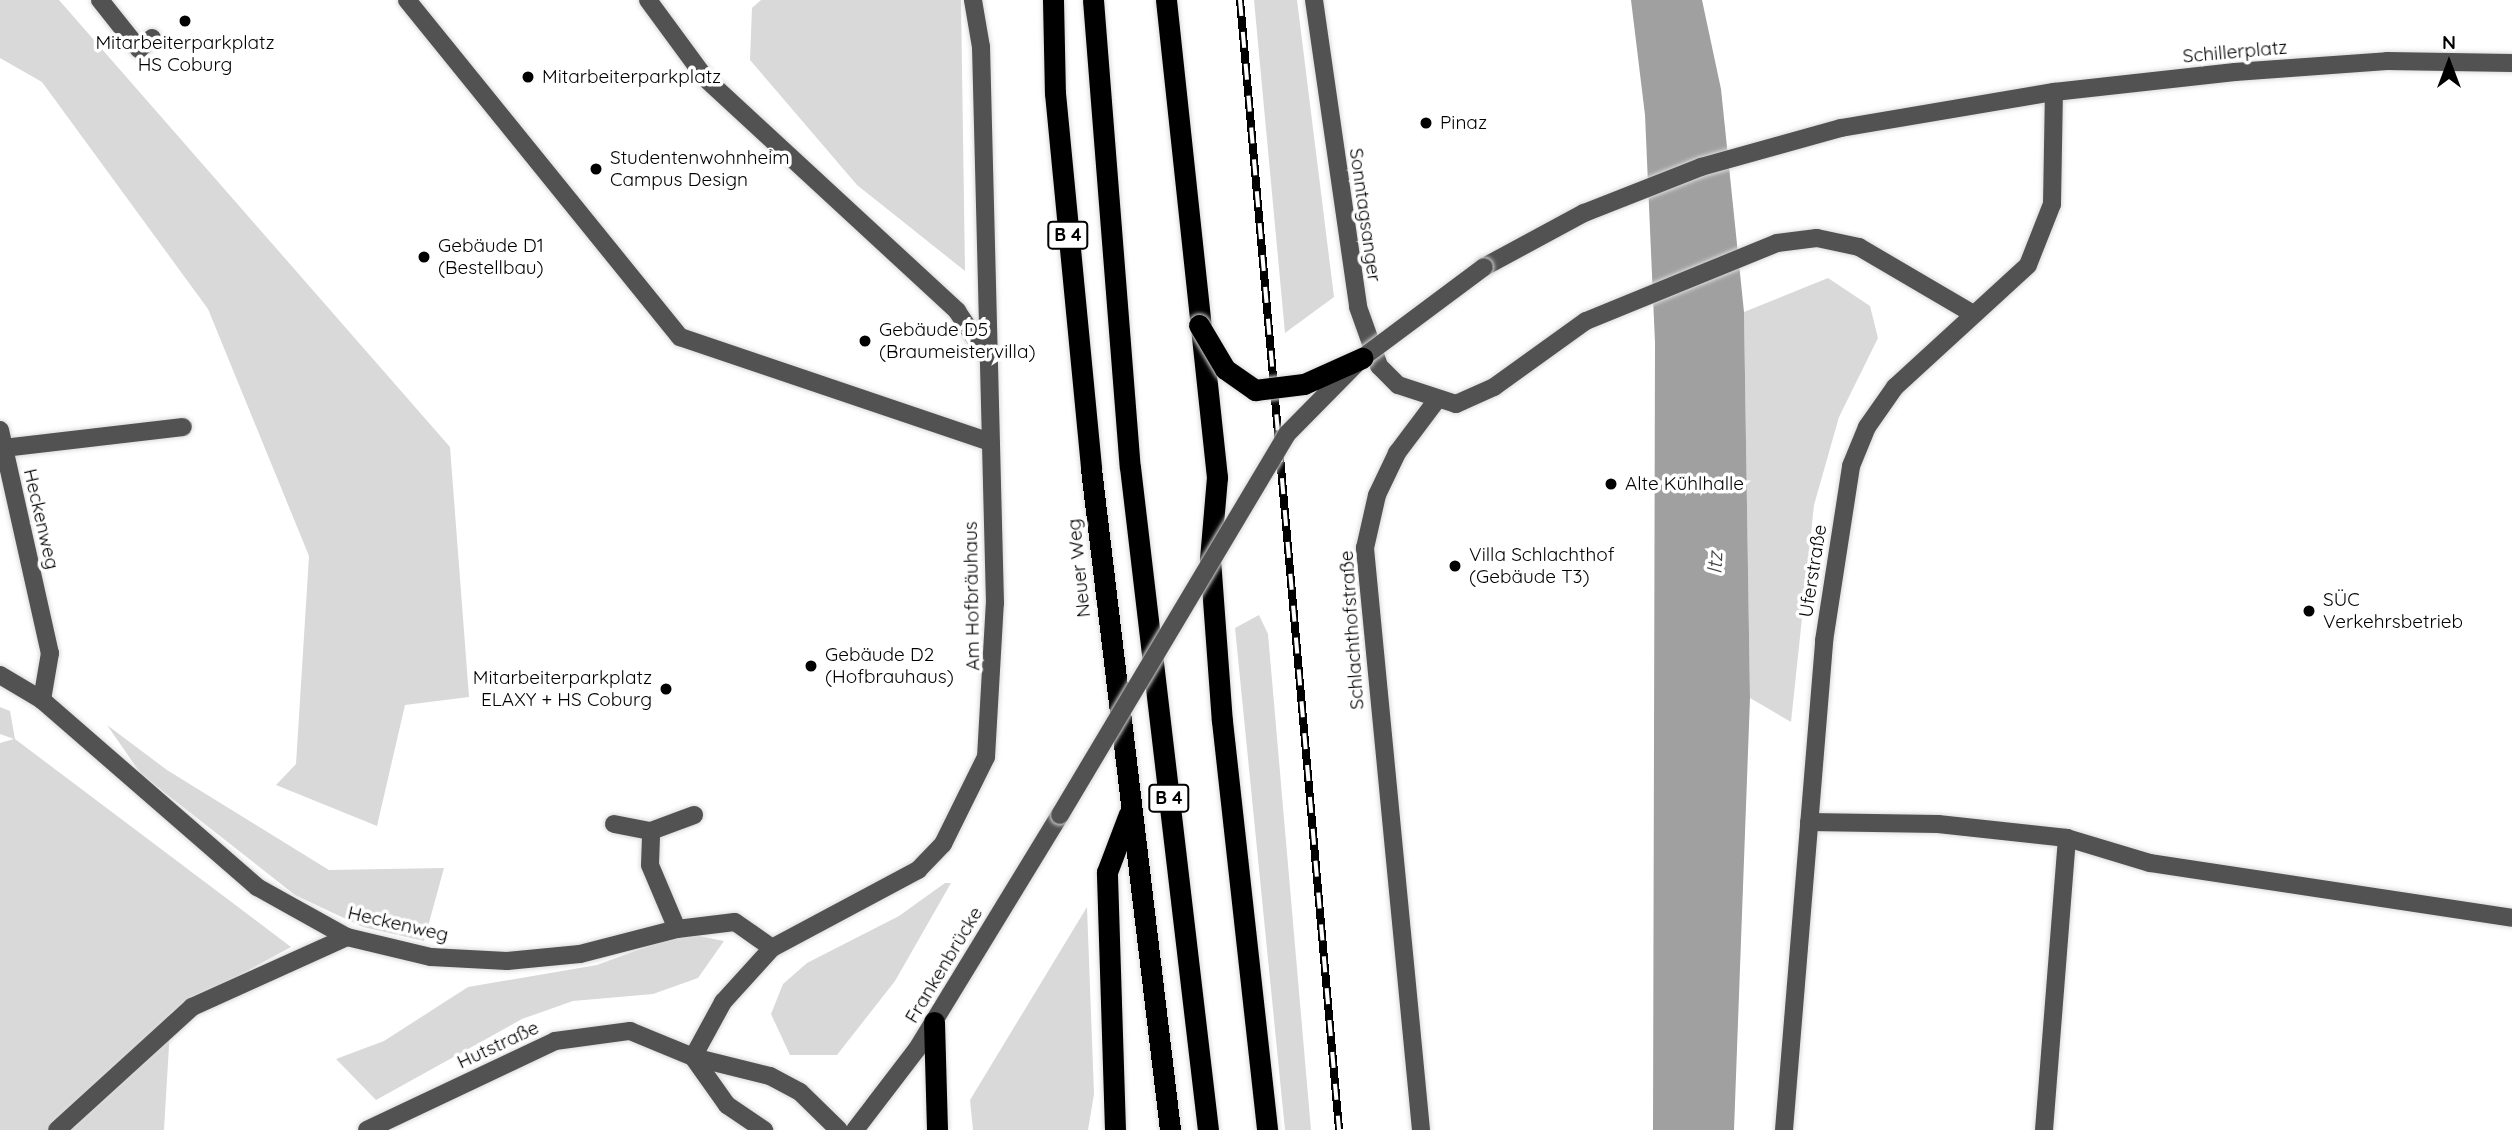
<!DOCTYPE html>
<html>
<head>
<meta charset="utf-8">
<style>
  body { margin:0 }
  #map { position:relative; width:2512px; height:1130px; overflow:hidden; background:#fff; font-family:Quicksand,sans-serif }
  div>[style] { position:absolute }
  .green>* { inset:0; background:#d9d9d9 }
  .water>* { inset:0; background:#a0a0a0 }
  .roads { filter:drop-shadow(0 0 2px #dbdbdb) drop-shadow(0 0 2px #dbdbdb) }
  .minor>* { height:18px; margin:-9px; padding:0 9px; transform-origin:9px; border-radius:9px; background:#525252 }
  .highway>* { height:21px; margin:-10.5px; padding:0 10.5px; transform-origin:10.5px; border-radius:10.5px; background:#000 }
  .rail>* { height:8px; margin-top:-4px; transform-origin:0; background:repeating-linear-gradient(90deg,#fff 0 16px,#000 0 32px); box-sizing:border-box; border-block:2px solid #000 }
  .bridges { filter:drop-shadow(0 0 2px #dbdbdb) drop-shadow(0 0 2px #dbdbdb) }
  .minor-bridge>* { height:18px; margin:-9px; padding:0 9px; transform-origin:9px; border-radius:9px; background:#525252 }
  .highway-bridge>* { height:21px; margin:-10.5px; padding:0 10.5px; transform-origin:10.5px; border-radius:10.5px; background:#000 }
  .dots>* { width:19px; height:19px; translate:-50% -50%; box-sizing:border-box; border:4px solid #fff; border-radius:50% }
  span { translate:-50% -50%; white-space:nowrap; text-align:center; line-height:1.15; -webkit-text-stroke:7px #fff; paint-order:stroke }
  .shield-label span { padding:2px 5px; background:#fff; border:2px solid; border-radius:5px; -webkit-text-stroke-width:0 }
  .shield-label { font-size:18px; color:#000; font-weight:700 }
  .poi-label { font-size:19px; color:#000 }
  .left { translate:0 -50%; text-align:left }
  .right { translate:-100% -50%; text-align:right }
  .street-label { font-size:19px; color:#000 }
  .water-label { font-size:21px; color:#414141; font-style:italic }
  .north { position:absolute; left:2414px; top:28px; width:70px; height:70px; -webkit-text-stroke:5px #fff; paint-order:stroke; rotate:0deg; font-size:19px; font-weight:700; line-height:28px; text-align:center; color:#000 }
  .north::after { content:''; display:block; margin:auto; width:24px; height:32px; background:#000; clip-path:polygon(50% 0,100% 100%,50% 72%,0 100%) }
</style>
</head>
<body>
<div id="map">
  <div class="green">
    <div style="clip-path:polygon(0 0,59px 0,450px 447px,469px 697px,405px 705px,377px 826px,276px 785px,296px 764px,309px 556px,208px 309px,42px 82px,0 58px)"></div>
    <div style="clip-path:polygon(761px 0,961px 0,965px 271px,857px 185px,750px 60px,752px 8px)"></div>
    <div style="clip-path:polygon(1254px 0,1297px 0,1334px 297px,1285px 333px)"></div>
    <div style="clip-path:polygon(1828px 278px,1870px 306px,1878px 338px,1839px 417px,1814px 505px,1791px 722px,1750px 698px,1744px 312px)"></div>
    <div style="clip-path:polygon(1259px 615px,1268px 634px,1311px 1130px,1285px 1130px,1235px 628px)"></div>
    <div style="clip-path:polygon(0 707px,10px 711px,15px 739px,291px 947px,171px 1012px,164px 1130px,0 1130px,0 743px,14px 739px,0 734px)"></div>
    <div style="clip-path:polygon(107px 725px,167px 770px,329px 870px,444px 868px,424px 941px,363px 927px,295px 895px,141px 774px)"></div>
    <div style="clip-path:polygon(945px 883px,951px 883px,895px 981px,837px 1055px,790px 1055px,771px 1014px,783px 984px,807px 963px,899px 916px)"></div>
    <div style="clip-path:polygon(1087px 907px,1094px 1094px,1088px 1130px,973px 1130px,970px 1100px)"></div>
    <div style="clip-path:polygon(684px 933px,724px 941px,698px 978px,653px 994px,573px 1001px,522px 1019px,376px 1100px,336px 1059px,384px 1041px,468px 987px,597px 965px)"></div>
  </div>
  <div class="water">
    <div style="clip-path:polygon(1631px 0,1702px 0,1721px 89px,1744px 312px,1750px 698px,1734px 1130px,1653px 1130px,1655px 343px,1645px 115px)"></div>
  </div>
  <div class="roads">
    <div class="minor">
      <div style="left:100px;top:0;width:63px;rotate:51.5deg"></div>
      <div style="left:139px;top:49px;width:17px;rotate:-40deg"></div>
      <div style="left:407px;top:0;width:434px;rotate:51deg"></div>
      <div style="left:680px;top:337px;width:327px;rotate:18.7deg"></div>
      <div style="left:648px;top:0;width:98px;rotate:53.7deg"></div>
      <div style="left:706px;top:79px;width:342px;rotate:42.7deg"></div>
      <div style="left:957px;top:311px;width:54px;rotate:56.3deg"></div>
      <div style="left:1314px;top:0;width:310px;rotate:81.8deg"></div>
      <div style="left:1358px;top:307px;width:63px;rotate:70.4deg"></div>
      <div style="left:1379px;top:366px;width:27px;rotate:45deg"></div>
      <div style="left:1398px;top:385px;width:61px;rotate:18.1deg"></div>
      <div style="left:1456px;top:404px;width:42px;rotate:-24.1deg"></div>
      <div style="left:1494px;top:387px;width:113px;rotate:-35.7deg"></div>
      <div style="left:1586px;top:321px;width:206px;rotate:-22.2deg"></div>
      <div style="left:1777px;top:243px;width:40px;rotate:-7.1deg"></div>
      <div style="left:1817px;top:238px;width:43px;rotate:12.1deg"></div>
      <div style="left:1859px;top:247px;width:129px;rotate:30.4deg"></div>
      <div style="left:1484px;top:267px;width:114px;rotate:-28.4deg"></div>
      <div style="left:1584px;top:213px;width:126px;rotate:-21.5deg"></div>
      <div style="left:1701px;top:167px;width:145px;rotate:-15.6deg"></div>
      <div style="left:1841px;top:128px;width:216px;rotate:-9.6deg"></div>
      <div style="left:2054px;top:92px;width:182px;rotate:-6.3deg"></div>
      <div style="left:2235px;top:72px;width:152px;rotate:-4.1deg"></div>
      <div style="left:2387px;top:61px;width:125px;rotate:0.9deg"></div>
      <div style="left:0;top:430px;width:229px;rotate:77.4deg"></div>
      <div style="left:50px;top:653px;width:48px;rotate:99.7deg"></div>
      <div style="left:4px;top:448px;width:180px;rotate:-6.7deg"></div>
      <div style="left:0;top:675px;width:49px;rotate:30.8deg"></div>
      <div style="left:42px;top:700px;width:285px;rotate:41deg"></div>
      <div style="left:257px;top:887px;width:103px;rotate:29.1deg"></div>
      <div style="left:347px;top:937px;width:86px;rotate:13.4deg"></div>
      <div style="left:431px;top:957px;width:76px;rotate:3deg"></div>
      <div style="left:507px;top:961px;width:73px;rotate:-5.5deg"></div>
      <div style="left:580px;top:954px;width:100px;rotate:-14.5deg"></div>
      <div style="left:677px;top:929px;width:58px;rotate:-6.9deg"></div>
      <div style="left:735px;top:922px;width:45px;rotate:35.1deg"></div>
      <div style="left:1809px;top:822px;width:129px;rotate:0.9deg"></div>
      <div style="left:1938px;top:824px;width:130px;rotate:6.2deg"></div>
      <div style="left:2067px;top:838px;width:87px;rotate:16.8deg"></div>
      <div style="left:2150px;top:863px;width:366px;rotate:8.6deg"></div>
      <div style="left:614px;top:824px;width:38px;rotate:11deg"></div>
      <div style="left:677px;top:929px;width:69px;rotate:-112.9deg"></div>
      <div style="left:650px;top:865px;width:34px;rotate:-88deg"></div>
      <div style="left:651px;top:831px;width:46px;rotate:-20.4deg"></div>
      <div style="left:693px;top:1057px;width:63px;rotate:-61.4deg"></div>
      <div style="left:723px;top:1002px;width:73px;rotate:-47.8deg"></div>
      <div style="left:772px;top:948px;width:166px;rotate:-28.1deg"></div>
      <div style="left:918px;top:870px;width:36px;rotate:-46deg"></div>
      <div style="left:943px;top:844px;width:97px;rotate:-63.7deg"></div>
      <div style="left:986px;top:757px;width:154px;rotate:-86.7deg"></div>
      <div style="left:995px;top:603px;width:556px;rotate:-91.44deg"></div>
      <div style="left:981px;top:47px;width:48px;rotate:-99.7deg"></div>
      <div style="left:693px;top:1057px;width:59px;rotate:54.7deg"></div>
      <div style="left:727px;top:1105px;width:45px;rotate:34deg"></div>
      <div style="left:57px;top:1130px;width:183px;rotate:-42.3deg"></div>
      <div style="left:192px;top:1007px;width:170px;rotate:-24.3deg"></div>
      <div style="left:367px;top:1130px;width:208px;rotate:-25.3deg"></div>
      <div style="left:555px;top:1041px;width:76px;rotate:-7.6deg"></div>
      <div style="left:630px;top:1031px;width:68px;rotate:22.4deg"></div>
      <div style="left:693px;top:1057px;width:79px;rotate:13.9deg"></div>
      <div style="left:770px;top:1076px;width:34px;rotate:28deg"></div>
      <div style="left:800px;top:1092px;width:54px;rotate:44.3deg"></div>
      <div style="left:855px;top:1130px;width:102px;rotate:-52.6deg"></div>
      <div style="left:917px;top:1049px;width:274px;rotate:-58.6deg"></div>
      <div style="left:1421px;top:1130px;width:585px;rotate:-95.5deg"></div>
      <div style="left:1365px;top:548px;width:54px;rotate:-77.2deg"></div>
      <div style="left:1377px;top:495px;width:47px;rotate:-64.5deg"></div>
      <div style="left:1397px;top:453px;width:65px;rotate:-53.1deg"></div>
      <div style="left:1784px;top:1130px;width:491px;rotate:-85.3deg"></div>
      <div style="left:1824px;top:641px;width:177px;rotate:-81.2deg"></div>
      <div style="left:1851px;top:466px;width:42px;rotate:-67.7deg"></div>
      <div style="left:1867px;top:427px;width:49px;rotate:-55deg"></div>
      <div style="left:1895px;top:387px;width:180px;rotate:-42.5deg"></div>
      <div style="left:2028px;top:265px;width:66px;rotate:-68.5deg"></div>
      <div style="left:2052px;top:204px;width:112px;rotate:-89deg"></div>
      <div style="left:2044px;top:1130px;width:293px;rotate:-85.5deg"></div>
    </div>
    <div class="highway">
      <div style="left:1053px;top:0;width:93px;rotate:88.8deg"></div>
      <div style="left:1055px;top:93px;width:378px;rotate:84.5deg"></div>
      <div style="left:1091px;top:469px;width:666px;rotate:83.18deg"></div>
      <div style="left:1093px;top:0;width:468px;rotate:85.5deg"></div>
      <div style="left:1130px;top:467px;width:668px;rotate:83.29deg"></div>
      <div style="left:1166px;top:0;width:480px;rotate:83.9deg"></div>
      <div style="left:1217px;top:477px;width:82px;rotate:94.9deg"></div>
      <div style="left:1210px;top:559px;width:162px;rotate:85.8deg"></div>
      <div style="left:1222px;top:721px;width:411px;rotate:83.7deg"></div>
      <div style="left:934px;top:1022px;width:108px;rotate:88.4deg"></div>
      <div style="left:1115px;top:1130px;width:258px;rotate:-91.8deg"></div>
      <div style="left:1107px;top:872px;width:62px;rotate:-69.2deg"></div>
    </div>
  </div>
  <div class="rail">
    <div style="left:1240px;top:0;width:1134px;rotate:84.99deg"></div>
  </div>
  <div class="bridges">
    <div class="minor-bridge">
      <div style="left:1060px;top:815px;width:443px;rotate:-59.2deg"></div>
      <div style="left:1287px;top:434px;width:107px;rotate:-45.4deg"></div>
      <div style="left:1362px;top:358px;width:152px;rotate:-36.7deg"></div>
    </div>
    <div class="highway-bridge">
      <div style="left:1199px;top:325px;width:51px;rotate:59.4deg"></div>
      <div style="left:1225px;top:369px;width:37px;rotate:35deg"></div>
      <div style="left:1255px;top:390px;width:49px;rotate:-7deg"></div>
      <div style="left:1304px;top:384px;width:64px;rotate:-24.1deg"></div>
    </div>
  </div>
  <div class="dots">
    <div style="left:185px;top:21px;background:#000"></div>
    <div style="left:528px;top:77px;background:#000"></div>
    <div style="left:1426px;top:123px;background:#000"></div>
    <div style="left:596px;top:169px;background:#000"></div>
    <div style="left:424px;top:257px;background:#000"></div>
    <div style="left:865px;top:341px;background:#000"></div>
    <div style="left:1611px;top:484px;background:#000"></div>
    <div style="left:1455px;top:566px;background:#000"></div>
    <div style="left:2309px;top:611px;background:#000"></div>
    <div style="left:811px;top:666px;background:#000"></div>
    <div style="left:666px;top:689px;background:#000"></div>
  </div>
  <div class="shield-label">
    <span style="left:1068px;top:235px">B 4</span>
    <span style="left:1169px;top:798px">B 4</span>
  </div>
  <div class="poi-label">
    <span style="left:185px;top:54px">Mitarbeiterparkplatz<br>HS Coburg</span>
    <span class="left" style="left:542px;top:77px">Mitarbeiterparkplatz</span>
    <span class="left" style="left:1440px;top:123px">Pinaz</span>
    <span class="left" style="left:610px;top:169px">Studentenwohnheim<br>Campus Design</span>
    <span class="left" style="left:438px;top:257px">Gebäude D1<br>(Bestellbau)</span>
    <span class="left" style="left:879px;top:341px">Gebäude D5<br>(Braumeistervilla)</span>
    <span class="left" style="left:1625px;top:484px">Alte Kühlhalle</span>
    <span class="left" style="left:1469px;top:566px">Villa Schlachthof<br>(Gebäude T3)</span>
    <span class="left" style="left:2323px;top:611px">SÜC<br>Verkehrsbetrieb</span>
    <span class="left" style="left:825px;top:666px">Gebäude D2<br>(Hofbrauhaus)</span>
    <span class="right" style="left:652px;top:689px">Mitarbeiterparkplatz<br>ELAXY + HS Coburg</span>
  </div>
  <div class="street-label">
    <span style="left:2235px;top:52px;rotate:-5deg">Schillerplatz</span>
    <span style="left:1365px;top:215px;rotate:82deg">Sonntagsanger</span>
    <span style="left:41px;top:519px;rotate:77deg">Heckenweg</span>
    <span style="left:1079px;top:568px;rotate:-96deg">Neuer Weg</span>
    <span style="left:1813px;top:571px;rotate:-81deg">Uferstraße</span>
    <span style="left:972px;top:596px;rotate:-91deg">Am Hofbräuhaus</span>
    <span style="left:1352px;top:630px;rotate:-94deg">Schlachthofstraße</span>
    <span style="left:398px;top:924px;rotate:13deg">Heckenweg</span>
    <span style="left:944px;top:965px;rotate:-59deg">Frankenbrücke</span>
    <span style="left:498px;top:1045px;rotate:-25deg">Hutstraße</span>
  </div>
  <div class="water-label">
    <span style="left:1714px;top:563px;rotate:-88deg">Itz</span>
  </div>
  <div class="north">N</div>
</div>
</body>
</html>
